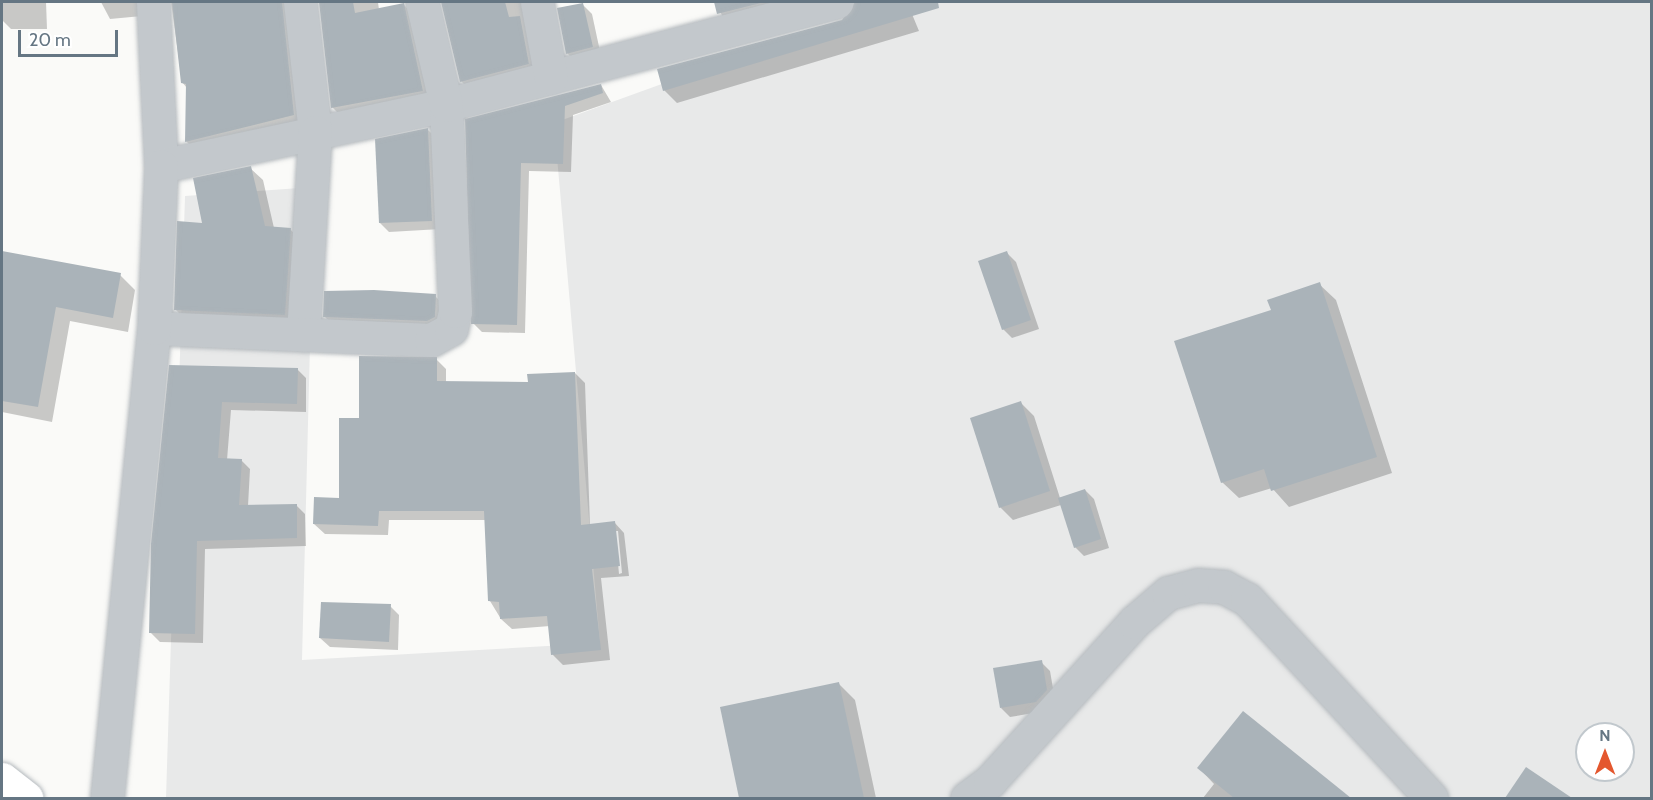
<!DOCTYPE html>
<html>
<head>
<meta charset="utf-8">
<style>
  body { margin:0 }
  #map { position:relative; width:1653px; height:800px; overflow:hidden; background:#fafaf8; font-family:Cabin,sans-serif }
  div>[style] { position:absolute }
  .built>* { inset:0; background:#e8e9e9 }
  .shadow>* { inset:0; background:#0003 }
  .building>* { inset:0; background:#aab3b9 }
  .roads { filter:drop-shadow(0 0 2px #b5babe) drop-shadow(0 0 2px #b5babe) }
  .minor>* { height:33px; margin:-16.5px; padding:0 16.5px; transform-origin:16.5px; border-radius:16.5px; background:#c3c8cc }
  .major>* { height:33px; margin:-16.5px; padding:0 16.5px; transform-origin:16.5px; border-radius:16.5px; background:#fff }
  span { translate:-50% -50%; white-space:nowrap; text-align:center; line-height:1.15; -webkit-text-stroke:6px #fff; paint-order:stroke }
  .frame { position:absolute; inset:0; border:3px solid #657683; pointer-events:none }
  .north { position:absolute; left:1575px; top:722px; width:60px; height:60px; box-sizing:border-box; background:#fff; border:2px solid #c1c8cd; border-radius:50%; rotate:0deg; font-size:16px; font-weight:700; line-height:24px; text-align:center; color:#657683 }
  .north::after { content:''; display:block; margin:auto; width:21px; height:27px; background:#e4572e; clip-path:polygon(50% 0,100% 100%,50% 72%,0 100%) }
  .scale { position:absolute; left:18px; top:30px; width:100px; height:27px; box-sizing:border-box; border:3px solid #657683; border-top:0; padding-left:8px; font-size:18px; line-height:21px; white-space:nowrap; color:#657683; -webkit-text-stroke:4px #fff; paint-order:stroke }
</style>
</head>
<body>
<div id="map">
  <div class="built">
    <div style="clip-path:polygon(evenodd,888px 2px,1651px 2px,1651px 798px,166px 798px,185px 196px,314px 187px,302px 660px,600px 643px,554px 123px,888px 2px,1587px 734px,1623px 734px,1623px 770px,1587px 770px,1587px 734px)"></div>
  </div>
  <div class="shadow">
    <div style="clip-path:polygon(2px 2px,46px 2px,47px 29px,11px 29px,3px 21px)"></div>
    <div style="clip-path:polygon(101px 2px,144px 2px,142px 16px,110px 19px)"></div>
    <div style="clip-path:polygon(171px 2px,291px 2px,301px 122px,194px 149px,186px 141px,187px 88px,182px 82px)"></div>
    <div style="clip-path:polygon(320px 2px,378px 2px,379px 10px,403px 4px,411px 12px,430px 98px,340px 115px,332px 107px)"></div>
    <div style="clip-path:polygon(443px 2px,522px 2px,537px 72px,470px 90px,461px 81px)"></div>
    <div style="clip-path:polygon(715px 2px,798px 2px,725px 21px)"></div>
    <div style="clip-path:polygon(868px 2px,907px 2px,919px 31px,677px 103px,664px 90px,843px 21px,856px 5px)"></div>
    <div style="clip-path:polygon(583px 5px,592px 14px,601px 56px,576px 62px,567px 53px)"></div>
    <div style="clip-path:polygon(601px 85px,611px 102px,573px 115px,571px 172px,529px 171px,525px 333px,482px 332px,473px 323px,467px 120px)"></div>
    <div style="clip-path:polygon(428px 130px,437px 139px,441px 229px,389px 232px,380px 223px)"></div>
    <div style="clip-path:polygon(250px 168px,263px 180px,274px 228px,290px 229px,302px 242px,297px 327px,188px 322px,175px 309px)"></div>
    <div style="clip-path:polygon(2px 252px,120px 275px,135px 290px,128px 332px,70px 321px,52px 422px,2px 412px)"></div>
    <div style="clip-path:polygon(1007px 253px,1016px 262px,1039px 329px,1012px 338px,1003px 329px)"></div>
    <div style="clip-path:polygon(1319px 284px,1336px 300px,1392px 473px,1289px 507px,1272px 488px,1239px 498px,1222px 482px,1273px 311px)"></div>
    <div style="clip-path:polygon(435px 296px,444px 305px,443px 326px,333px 325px,324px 316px)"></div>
    <div style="clip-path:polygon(evenodd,436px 359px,446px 369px,446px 382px,529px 383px,575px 373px,585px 383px,590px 525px,614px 522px,624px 533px,629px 576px,601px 578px,610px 660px,563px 665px,553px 655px,550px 626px,512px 629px,501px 619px,490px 601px,486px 520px,389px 520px,388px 535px,325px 534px,314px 524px,341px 499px,360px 419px,436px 359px,615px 531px,618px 531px,622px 573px,619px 574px,615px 531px)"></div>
    <div style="clip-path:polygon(170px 367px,297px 369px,306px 378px,306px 412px,231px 410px,227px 460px,241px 460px,250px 469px,248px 506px,296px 505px,305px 514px,306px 546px,205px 549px,203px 643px,160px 642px,151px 633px)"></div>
    <div style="clip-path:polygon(1021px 403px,1034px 416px,1060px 498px,1085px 490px,1094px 499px,1109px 548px,1084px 556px,1075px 547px,1061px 505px,1013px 520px,1000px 507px)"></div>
    <div style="clip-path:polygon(390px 606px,399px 615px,398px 650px,330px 647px,320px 638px)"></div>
    <div style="clip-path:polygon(1041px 662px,1050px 671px,1055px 700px,1045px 711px,1010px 717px,1001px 708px)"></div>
    <div style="clip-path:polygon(838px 683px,855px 700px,876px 798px,740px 798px,721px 708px)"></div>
    <div style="clip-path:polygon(1243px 713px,1348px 798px,1203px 798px,1214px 784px,1199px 768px)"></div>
    <div style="clip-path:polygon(1527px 769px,1569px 798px,1507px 798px)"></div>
  </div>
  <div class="building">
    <div style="clip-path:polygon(172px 2px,282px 2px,294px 115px,185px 142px,186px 84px,181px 83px)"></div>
    <div style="clip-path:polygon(319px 2px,353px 2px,355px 13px,404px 3px,423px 91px,331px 108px)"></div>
    <div style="clip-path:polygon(441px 2px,505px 2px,509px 17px,520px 16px,529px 64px,460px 82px)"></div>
    <div style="clip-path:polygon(714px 2px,765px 2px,717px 14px)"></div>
    <div style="clip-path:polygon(855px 2px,938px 2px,939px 8px,663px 91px,657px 69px,842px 20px)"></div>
    <div style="clip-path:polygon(583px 3px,593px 47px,566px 54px,557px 8px)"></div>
    <div style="clip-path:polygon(601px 84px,603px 93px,565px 106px,563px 164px,521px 163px,517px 325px,471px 324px,465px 119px)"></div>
    <div style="clip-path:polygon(428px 128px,432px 221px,379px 223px,375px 139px)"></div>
    <div style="clip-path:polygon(251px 166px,265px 226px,291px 228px,285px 315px,174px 310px,177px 221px,202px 223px,193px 178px)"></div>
    <div style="clip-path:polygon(2px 251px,121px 273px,113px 318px,56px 307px,38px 407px,2px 401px)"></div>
    <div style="clip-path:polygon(1007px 251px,1031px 320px,1002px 330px,978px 261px)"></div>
    <div style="clip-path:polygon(1320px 282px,1377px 457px,1271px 491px,1264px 469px,1221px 483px,1174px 341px,1271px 310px,1267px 300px)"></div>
    <div style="clip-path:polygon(374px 290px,436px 294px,435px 317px,427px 321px,323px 317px,324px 291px)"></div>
    <div style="clip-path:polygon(359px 356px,437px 357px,437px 381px,528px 382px,527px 374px,575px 372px,581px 525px,615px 521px,620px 566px,592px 569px,601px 650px,551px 655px,547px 616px,500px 619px,499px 602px,488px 601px,484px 511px,379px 511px,378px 526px,313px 524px,314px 497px,339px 498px,339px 418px,359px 418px)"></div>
    <div style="clip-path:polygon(169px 365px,298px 368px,297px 404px,222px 402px,218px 458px,242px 459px,239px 505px,297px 504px,297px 538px,197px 541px,195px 634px,149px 633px,151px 544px)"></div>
    <div style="clip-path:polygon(1021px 401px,1050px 491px,999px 508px,970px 418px)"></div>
    <div style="clip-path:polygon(1085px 489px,1101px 539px,1074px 548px,1058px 498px)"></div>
    <div style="clip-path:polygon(321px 602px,391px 604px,389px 642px,319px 638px)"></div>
    <div style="clip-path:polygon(1042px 660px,1047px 690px,1036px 702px,1000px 708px,993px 668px)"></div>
    <div style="clip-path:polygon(839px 682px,864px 798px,739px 798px,720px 707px)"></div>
    <div style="clip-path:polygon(1243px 711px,1351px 798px,1234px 798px,1197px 768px)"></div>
    <div style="clip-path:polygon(1526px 767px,1572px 798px,1505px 798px)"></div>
  </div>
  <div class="roads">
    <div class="minor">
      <div style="left:153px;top:2px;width:164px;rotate:87.2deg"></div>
      <div style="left:161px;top:166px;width:291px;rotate:-12.1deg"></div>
      <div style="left:446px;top:105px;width:404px;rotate:-14.8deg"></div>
      <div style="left:300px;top:2px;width:131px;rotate:83.4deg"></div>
      <div style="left:315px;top:132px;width:203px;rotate:93.4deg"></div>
      <div style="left:537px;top:2px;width:77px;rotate:79.6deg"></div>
      <div style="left:154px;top:328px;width:277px;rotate:2.5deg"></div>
      <div style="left:431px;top:340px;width:23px;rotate:-29deg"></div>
      <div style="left:451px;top:329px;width:18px;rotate:-77deg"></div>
      <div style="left:455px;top:311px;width:206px;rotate:-92.5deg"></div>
      <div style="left:446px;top:105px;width:106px;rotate:-103.1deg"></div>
      <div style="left:107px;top:798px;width:472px;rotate:-84.3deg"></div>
      <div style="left:154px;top:328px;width:162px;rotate:-87.5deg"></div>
      <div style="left:967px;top:798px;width:29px;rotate:-36deg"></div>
      <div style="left:990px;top:781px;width:215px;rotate:-47.8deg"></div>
      <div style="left:1134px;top:622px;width:45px;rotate:-40.5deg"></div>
      <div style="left:1168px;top:593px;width:31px;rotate:-15deg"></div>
      <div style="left:1198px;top:585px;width:26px;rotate:4deg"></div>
      <div style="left:1224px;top:587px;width:26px;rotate:28deg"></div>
      <div style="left:1247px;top:599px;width:271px;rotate:47.2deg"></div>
    </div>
    <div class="major">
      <div style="left:2px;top:779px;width:31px;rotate:38deg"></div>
    </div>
  </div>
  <div class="frame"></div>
  <div class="north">N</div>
  <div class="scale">20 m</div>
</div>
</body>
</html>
